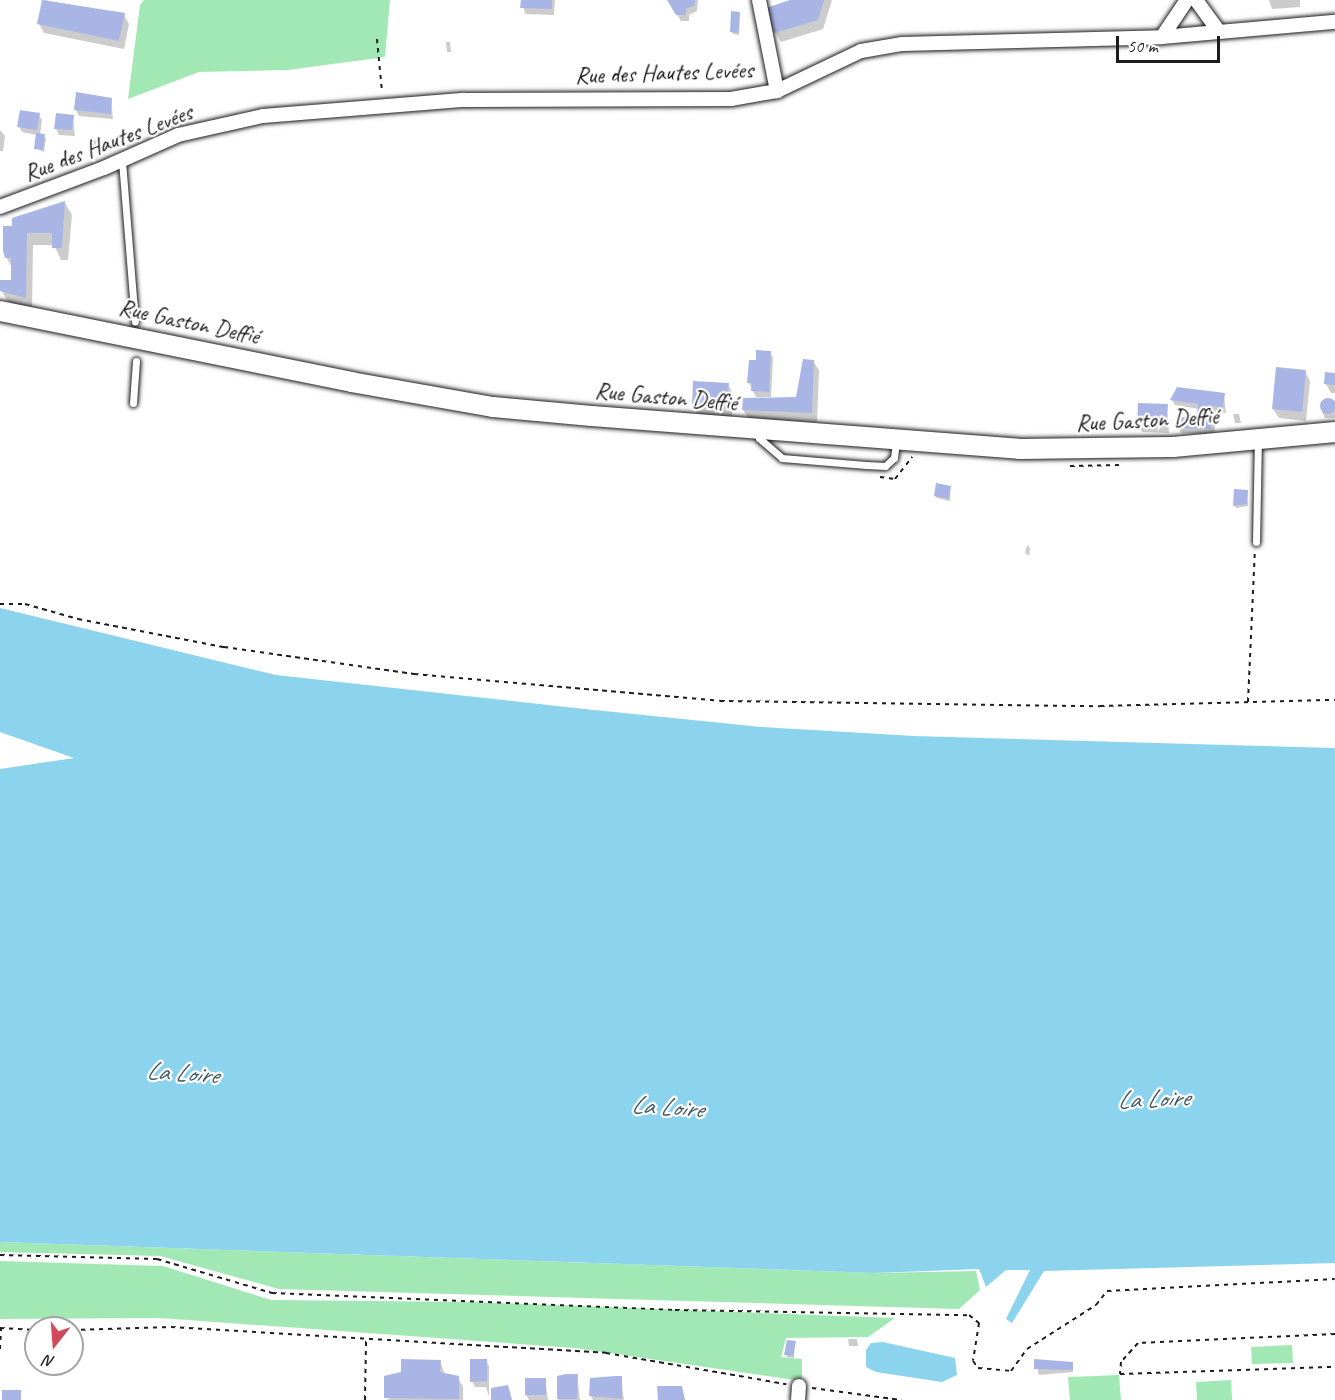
<!DOCTYPE html>
<html>
<head>
<meta charset="utf-8">
<style>
  body { margin:0 }
  #map { position:relative; width:1335px; height:1400px; overflow:hidden; background:#fff; font-family:Caveat,sans-serif }
  div>[style] { position:absolute }
  .green>* { inset:0; background:#a2e8b4 }
  .water>* { inset:0; background:#8cd3ed }
  .shadow>* { inset:0; background:#0003 }
  .building>* { inset:0; background:#a9b5e5 }
  .round { border-radius:50% }
  .path>* { height:2px; margin-top:-1px; transform-origin:0; background:repeating-linear-gradient(90deg,#1c1c1c 0 4.5px,transparent 0 9px) }
  .roads { filter:drop-shadow(0 0 2px #1c1c1c) drop-shadow(0 0 2px #1c1c1c) }
  .lane>* { height:7px; margin:-3.5px; padding:0 3.5px; transform-origin:3.5px; border-radius:3.5px; background:#fff }
  .street>* { height:14px; margin:-7px; padding:0 7px; transform-origin:7px; border-radius:7px; background:#fff }
  .secondary>* { height:20px; margin:-10px; padding:0 10px; transform-origin:10px; border-radius:10px; background:#fff }
  span { translate:-50% -50%; white-space:nowrap; text-align:center; line-height:1.15; -webkit-text-stroke:4.5px #fff; paint-order:stroke }
  .street-label { font-size:24px; color:#1c1c1c }
  .water-label { font-size:26px; color:#435c65; font-style:italic }
  .north { position:absolute; left:24px; top:1316px; width:60px; height:60px; box-sizing:border-box; background:#fff; border:2px solid #a4a4a4; border-radius:50%; rotate:197deg; font-size:16px; font-weight:700; line-height:24px; text-align:center; color:#1c1c1c }
  .north::after { content:''; display:block; margin:auto; width:21px; height:27px; background:#d1495b; clip-path:polygon(50% 0,100% 100%,50% 72%,0 100%) }
  .scale { position:absolute; left:1116px; top:36px; width:104px; height:27px; box-sizing:border-box; border:3px solid #1c1c1c; border-top:0; padding-left:8px; font-size:18px; line-height:21px; white-space:nowrap; color:#1c1c1c; -webkit-text-stroke:4px #fff; paint-order:stroke }
</style>
</head>
<body>
<div id="map">
  <div class="green">
    <div style="clip-path:polygon(144px 0,390px 0,385px 57px,288px 70px,199px 72px,128px 99px,140px 5px)"></div>
    <div style="clip-path:polygon(0 1242px,874px 1273px,976px 1271px,980px 1290px,959px 1309px,279px 1289px,160px 1256px,0 1252px)"></div>
    <div style="clip-path:polygon(0 1261px,163px 1266px,271px 1300px,473px 1302px,895px 1318px,868px 1337px,786px 1338px,781px 1357px,802px 1359px,802px 1381px,575px 1348px,160px 1318px,0 1319px)"></div>
    <div style="clip-path:polygon(1292px 1345px,1293px 1363px,1252px 1364px,1251px 1347px)"></div>
    <div style="clip-path:polygon(1119px 1375px,1121px 1400px,1070px 1400px,1068px 1377px)"></div>
    <div style="clip-path:polygon(1231px 1380px,1232px 1400px,1197px 1400px,1196px 1382px)"></div>
  </div>
  <div class="water">
    <div style="clip-path:polygon(0 608px,276px 675px,575px 708px,761px 727px,914px 736px,1335px 748px,1335px 1263px,1044px 1271px,1012px 1323px,1006px 1319px,1030px 1270px,1006px 1270px,986px 1287px,979px 1269px,874px 1273px,0 1242px,0 769px,74px 758px,0 732px)"></div>
    <div style="clip-path:polygon(883px 1342px,955px 1358px,957px 1375px,942px 1382px,876px 1372px,866px 1367px,866px 1350px,871px 1343px)"></div>
  </div>
  <div class="shadow">
    <div style="clip-path:polygon(44px 0,124px 15px,129px 24px,124px 49px,44px 33px,39px 24px)"></div>
    <div style="clip-path:polygon(522px 0,555px 0,554px 15px,525px 14px)"></div>
    <div style="clip-path:polygon(668px 0,698px 0,697px 11px,689px 15px,689px 21px,681px 21px)"></div>
    <div style="clip-path:polygon(793px 0,832px 0,823px 29px,781px 42px,775px 32px)"></div>
    <div style="clip-path:polygon(1269px 0,1300px 0,1300px 7px,1272px 9px)"></div>
    <div style="clip-path:polygon(739px 13px,739px 35px,733px 34px,732px 32px)"></div>
    <div style="clip-path:polygon(446px 42px,450px 42px,451px 52px,447px 52px)"></div>
    <div style="clip-path:polygon(111px 100px,113px 119px,79px 116px,76px 110px)"></div>
    <div style="clip-path:polygon(39px 115px,42px 120px,40px 135px,46px 138px,44px 152px,36px 148px,38px 135px,22px 132px,19px 126px)"></div>
    <div style="clip-path:polygon(73px 116px,75px 136px,59px 135px,56px 129px)"></div>
    <div style="clip-path:polygon(0 130px,5px 136px,3px 151px,0 151px)"></div>
    <div style="clip-path:polygon(94px 138px,98px 145px,92px 148px,88px 141px)"></div>
    <div style="clip-path:polygon(65px 203px,72px 215px,68px 260px,61px 260px,54px 245px,33px 245px,32px 310px,9px 303px,1px 290px,13px 281px,13px 269px,6px 257px,13px 227px)"></div>
    <div style="clip-path:polygon(770px 352px,773px 358px,771px 397px,756px 397px,749px 383px,757px 362px)"></div>
    <div style="clip-path:polygon(813px 361px,819px 370px,817px 422px,749px 419px,743px 410px,797px 399px)"></div>
    <div style="clip-path:polygon(1305px 371px,1310px 381px,1306px 421px,1279px 418px,1273px 409px)"></div>
    <div style="clip-path:polygon(1335px 374px,1335px 393px,1331px 393px,1326px 384px)"></div>
    <div style="clip-path:polygon(728px 385px,733px 394px,732px 417px,698px 415px,693px 406px)"></div>
    <div style="clip-path:polygon(1224px 395px,1226px 413px,1217px 412px,1214px 434px,1181px 433px,1178px 427px,1199px 415px,1199px 409px,1175px 405px,1172px 400px)"></div>
    <div style="clip-path:polygon(1325px 398px,1335px 403px,1335px 418px,1325px 418px,1322px 412px)"></div>
    <div style="clip-path:polygon(1167px 406px,1169px 433px,1142px 432px,1139px 426px)"></div>
    <div style="clip-path:polygon(1233px 414px,1239px 414px,1241px 423px,1235px 423px)"></div>
    <div style="clip-path:polygon(950px 487px,950px 501px,937px 498px,935px 496px)"></div>
    <div style="clip-path:polygon(1247px 492px,1248px 506px,1236px 508px,1235px 506px)"></div>
    <div style="clip-path:polygon(1027px 545px,1030px 548px,1029px 556px,1025px 553px)"></div>
    <div style="clip-path:polygon(848px 1339px,857px 1339px,858px 1346px,849px 1346px)"></div>
    <div style="clip-path:polygon(795px 1343px,794px 1358px,787px 1357px,786px 1354px)"></div>
    <div style="clip-path:polygon(486px 1360px,489px 1366px,489px 1397px,486px 1387px,475px 1387px,472px 1381px)"></div>
    <div style="clip-path:polygon(440px 1361px,445px 1375px,458px 1378px,463px 1387px,463px 1400px,387px 1400px)"></div>
    <div style="clip-path:polygon(1036px 1361px,1072px 1364px,1073px 1372px,1039px 1375px)"></div>
    <div style="clip-path:polygon(577px 1375px,580px 1400px,559px 1400px,558px 1399px)"></div>
    <div style="clip-path:polygon(621px 1378px,624px 1400px,593px 1400px,591px 1396px)"></div>
    <div style="clip-path:polygon(545px 1379px,548px 1400px,529px 1400px,526px 1395px)"></div>
  </div>
  <div class="building">
    <div style="clip-path:polygon(42px 0,125px 13px,119px 41px,37px 24px)"></div>
    <div style="clip-path:polygon(521px 0,552px 0,552px 9px,520px 8px)"></div>
    <div style="clip-path:polygon(667px 0,695px 0,695px 5px,686px 9px,686px 15px,676px 15px)"></div>
    <div style="clip-path:polygon(790px 0,824px 0,818px 20px,774px 33px,766px 8px)"></div>
    <div style="clip-path:polygon(731px 11px,740px 12px,739px 33px,730px 32px)"></div>
    <div style="clip-path:polygon(76px 92px,112px 98px,111px 114px,74px 110px)"></div>
    <div style="clip-path:polygon(20px 110px,40px 113px,37px 130px,17px 127px)"></div>
    <div style="clip-path:polygon(56px 113px,74px 115px,72px 130px,54px 129px)"></div>
    <div style="clip-path:polygon(36px 133px,45px 134px,43px 150px,34px 149px)"></div>
    <div style="clip-path:polygon(65px 201px,62px 248px,52px 248px,52px 233px,27px 233px,26px 298px,0 291px,0 280px,11px 280px,11px 258px,5px 258px,3px 251px,3px 226px,12px 226px,12px 218px)"></div>
    <div style="clip-path:polygon(756px 350px,771px 351px,769px 392px,751px 391px,752px 383px,747px 383px,749px 360px,756px 360px)"></div>
    <div style="clip-path:polygon(803px 359px,814px 360px,812px 413px,742px 410px,743px 398px,796px 397px)"></div>
    <div style="clip-path:polygon(1276px 367px,1306px 370px,1302px 412px,1272px 409px)"></div>
    <div style="clip-path:polygon(1325px 372px,1335px 373px,1335px 385px,1324px 384px)"></div>
    <div style="clip-path:polygon(693px 381px,729px 383px,727px 408px,692px 406px)"></div>
    <div style="clip-path:polygon(1177px 387px,1225px 393px,1223px 408px,1214px 406px,1211px 429px,1176px 428px,1176px 419px,1197px 414px,1198px 404px,1170px 400px)"></div>
    <div class="round" style="left:1320px;top:398px;width:16px;height:16px"></div>
    <div style="clip-path:polygon(1138px 403px,1168px 404px,1166px 427px,1137px 427px)"></div>
    <div style="clip-path:polygon(936px 483px,951px 486px,949px 499px,934px 496px)"></div>
    <div style="clip-path:polygon(1234px 489px,1248px 490px,1247px 504px,1233px 506px)"></div>
    <div style="clip-path:polygon(787px 1340px,796px 1341px,793px 1356px,784px 1355px)"></div>
    <div style="clip-path:polygon(401px 1359px,441px 1360px,440px 1372px,459px 1376px,459px 1399px,384px 1398px,384px 1376px,401px 1372px)"></div>
    <div style="clip-path:polygon(470px 1359px,487px 1359px,487px 1381px,470px 1382px)"></div>
    <div style="clip-path:polygon(1034px 1359px,1073px 1362px,1073px 1370px,1034px 1369px)"></div>
    <div style="clip-path:polygon(566px 1374px,578px 1374px,577px 1399px,557px 1399px,557px 1376px)"></div>
    <div style="clip-path:polygon(615px 1376px,622px 1376px,622px 1399px,589px 1396px,590px 1378px)"></div>
    <div style="clip-path:polygon(525px 1378px,546px 1378px,546px 1395px,525px 1395px)"></div>
    <div style="clip-path:polygon(508px 1385px,512px 1400px,491px 1400px,491px 1388px)"></div>
    <div style="clip-path:polygon(657px 1386px,682px 1386px,685px 1400px,658px 1400px)"></div>
    <div style="clip-path:polygon(2px 1390px,21px 1390px,21px 1400px,2px 1400px)"></div>
  </div>
  <div class="path">
    <div style="left:377px;top:39px;width:53px;rotate:84.6deg"></div>
    <div style="left:1070px;top:466px;width:51px;rotate:-1.1deg"></div>
    <div style="left:880px;top:477px;width:15px;rotate:8deg"></div>
    <div style="left:895px;top:479px;width:28px;rotate:-52deg"></div>
    <div style="left:0;top:604px;width:25px"></div>
    <div style="left:25px;top:604px;width:55px;rotate:15.8deg"></div>
    <div style="left:78px;top:619px;width:149px;rotate:10.9deg"></div>
    <div style="left:224px;top:647px;width:192px;rotate:8.1deg"></div>
    <div style="left:414px;top:674px;width:307px;rotate:5deg"></div>
    <div style="left:720px;top:701px;width:380px;rotate:0.8deg"></div>
    <div style="left:1100px;top:706px;width:235px;rotate:-1.5deg"></div>
    <div style="left:1248px;top:702px;width:152px;rotate:-87.4deg"></div>
    <div style="left:0;top:1255px;width:157px;rotate:1.5deg"></div>
    <div style="left:157px;top:1259px;width:120px;rotate:16.5deg"></div>
    <div style="left:272px;top:1293px;width:403px;rotate:2.4deg"></div>
    <div style="left:675px;top:1310px;width:294px;rotate:1deg"></div>
    <div style="left:969px;top:1315px;width:13px;rotate:39deg"></div>
    <div style="left:979px;top:1323px;width:38px;rotate:99deg"></div>
    <div style="left:973px;top:1361px;width:9px;rotate:54deg"></div>
    <div style="left:978px;top:1368px;width:33px;rotate:5deg"></div>
    <div style="left:1011px;top:1371px;width:27px;rotate:-54deg"></div>
    <div style="left:1027px;top:1349px;width:82px;rotate:-32.5deg"></div>
    <div style="left:1096px;top:1305px;width:18px;rotate:-52deg"></div>
    <div style="left:1107px;top:1291px;width:228px;rotate:-3deg"></div>
    <div style="left:0;top:1328px;width:36px;rotate:3deg"></div>
    <div style="left:72px;top:1330px;width:99px;rotate:-1.7deg"></div>
    <div style="left:171px;top:1327px;width:436px;rotate:3.4deg"></div>
    <div style="left:606px;top:1353px;width:183px;rotate:9.8deg"></div>
    <div style="left:1335px;top:1334px;width:197px;rotate:177.4deg"></div>
    <div style="left:1138px;top:1343px;width:25px;rotate:132deg"></div>
    <div style="left:1121px;top:1362px;width:12px;rotate:95deg"></div>
    <div style="left:1120px;top:1374px;width:215px;rotate:-1.9deg"></div>
    <div style="left:0;top:1349px;width:21px;rotate:-87deg"></div>
    <div style="left:812px;top:1388px;width:90px;rotate:7.7deg"></div>
    <div style="left:365px;top:1400px;width:60px;rotate:-89deg"></div>
  </div>
  <div class="roads">
    <div class="lane">
      <div style="left:122px;top:161px;width:161px;rotate:85.4deg"></div>
      <div style="left:133px;top:403px;width:42px;rotate:-85.9deg"></div>
      <div style="left:759px;top:430px;width:8px;rotate:90deg"></div>
      <div style="left:759px;top:438px;width:30px;rotate:41deg"></div>
      <div style="left:782px;top:458px;width:84px;rotate:4.8deg"></div>
      <div style="left:866px;top:465px;width:19px;rotate:3deg"></div>
      <div style="left:885px;top:466px;width:12px;rotate:-42deg"></div>
      <div style="left:894px;top:458px;width:17px;rotate:-83deg"></div>
      <div style="left:1256px;top:542px;width:100px;rotate:-88.9deg"></div>
    </div>
    <div class="street">
      <div style="left:759px;top:0;width:93px;rotate:78.8deg"></div>
      <div style="left:1196px;top:0;width:39px;rotate:54deg"></div>
      <div style="left:1162px;top:37px;width:45px;rotate:-56deg"></div>
      <div style="left:0;top:207px;width:111px;rotate:-20.6deg"></div>
      <div style="left:104px;top:168px;width:81px;rotate:-24deg"></div>
      <div style="left:178px;top:135px;width:87px;rotate:-12.6deg"></div>
      <div style="left:263px;top:116px;width:202px;rotate:-4.6deg"></div>
      <div style="left:464px;top:100px;width:267px;rotate:-0.2deg"></div>
      <div style="left:731px;top:99px;width:47px;rotate:-9.9deg"></div>
      <div style="left:777px;top:91px;width:93px;rotate:-25.5deg"></div>
      <div style="left:861px;top:51px;width:42px;rotate:-9.7deg"></div>
      <div style="left:902px;top:44px;width:260px;rotate:-1.5deg"></div>
      <div style="left:1162px;top:37px;width:174px;rotate:-5deg"></div>
      <div style="left:798px;top:1400px;width:14px;rotate:-86deg"></div>
    </div>
    <div class="secondary">
      <div style="left:0;top:311px;width:358px;rotate:11.4deg"></div>
      <div style="left:351px;top:382px;width:144px;rotate:10deg"></div>
      <div style="left:493px;top:407px;width:99px;rotate:5.2deg"></div>
      <div style="left:592px;top:416px;width:428px;rotate:4.4deg"></div>
      <div style="left:1019px;top:449px;width:154px;rotate:-0.7deg"></div>
      <div style="left:1173px;top:447px;width:163px;rotate:-5.3deg"></div>
    </div>
  </div>
  <div class="street-label">
    <span style="left:664px;top:73px;rotate:-2deg">Rue des Hautes Levées</span>
    <span style="left:108px;top:143px;rotate:-21deg">Rue des Hautes Levées</span>
    <span style="left:189px;top:322px;rotate:12deg">Rue Gaston Deffié</span>
    <span style="left:666px;top:397px;rotate:5deg">Rue Gaston Deffié</span>
    <span style="left:1147px;top:420px;rotate:-3deg">Rue Gaston Deffié</span>
  </div>
  <div class="water-label">
    <span style="left:182px;top:1073px;rotate:4deg">La Loire</span>
    <span style="left:1153px;top:1099px;rotate:-2deg">La Loire</span>
    <span style="left:667px;top:1107px;rotate:4deg">La Loire</span>
  </div>
  <div class="north">N</div>
  <div class="scale">50 m</div>
</div>
</body>
</html>
